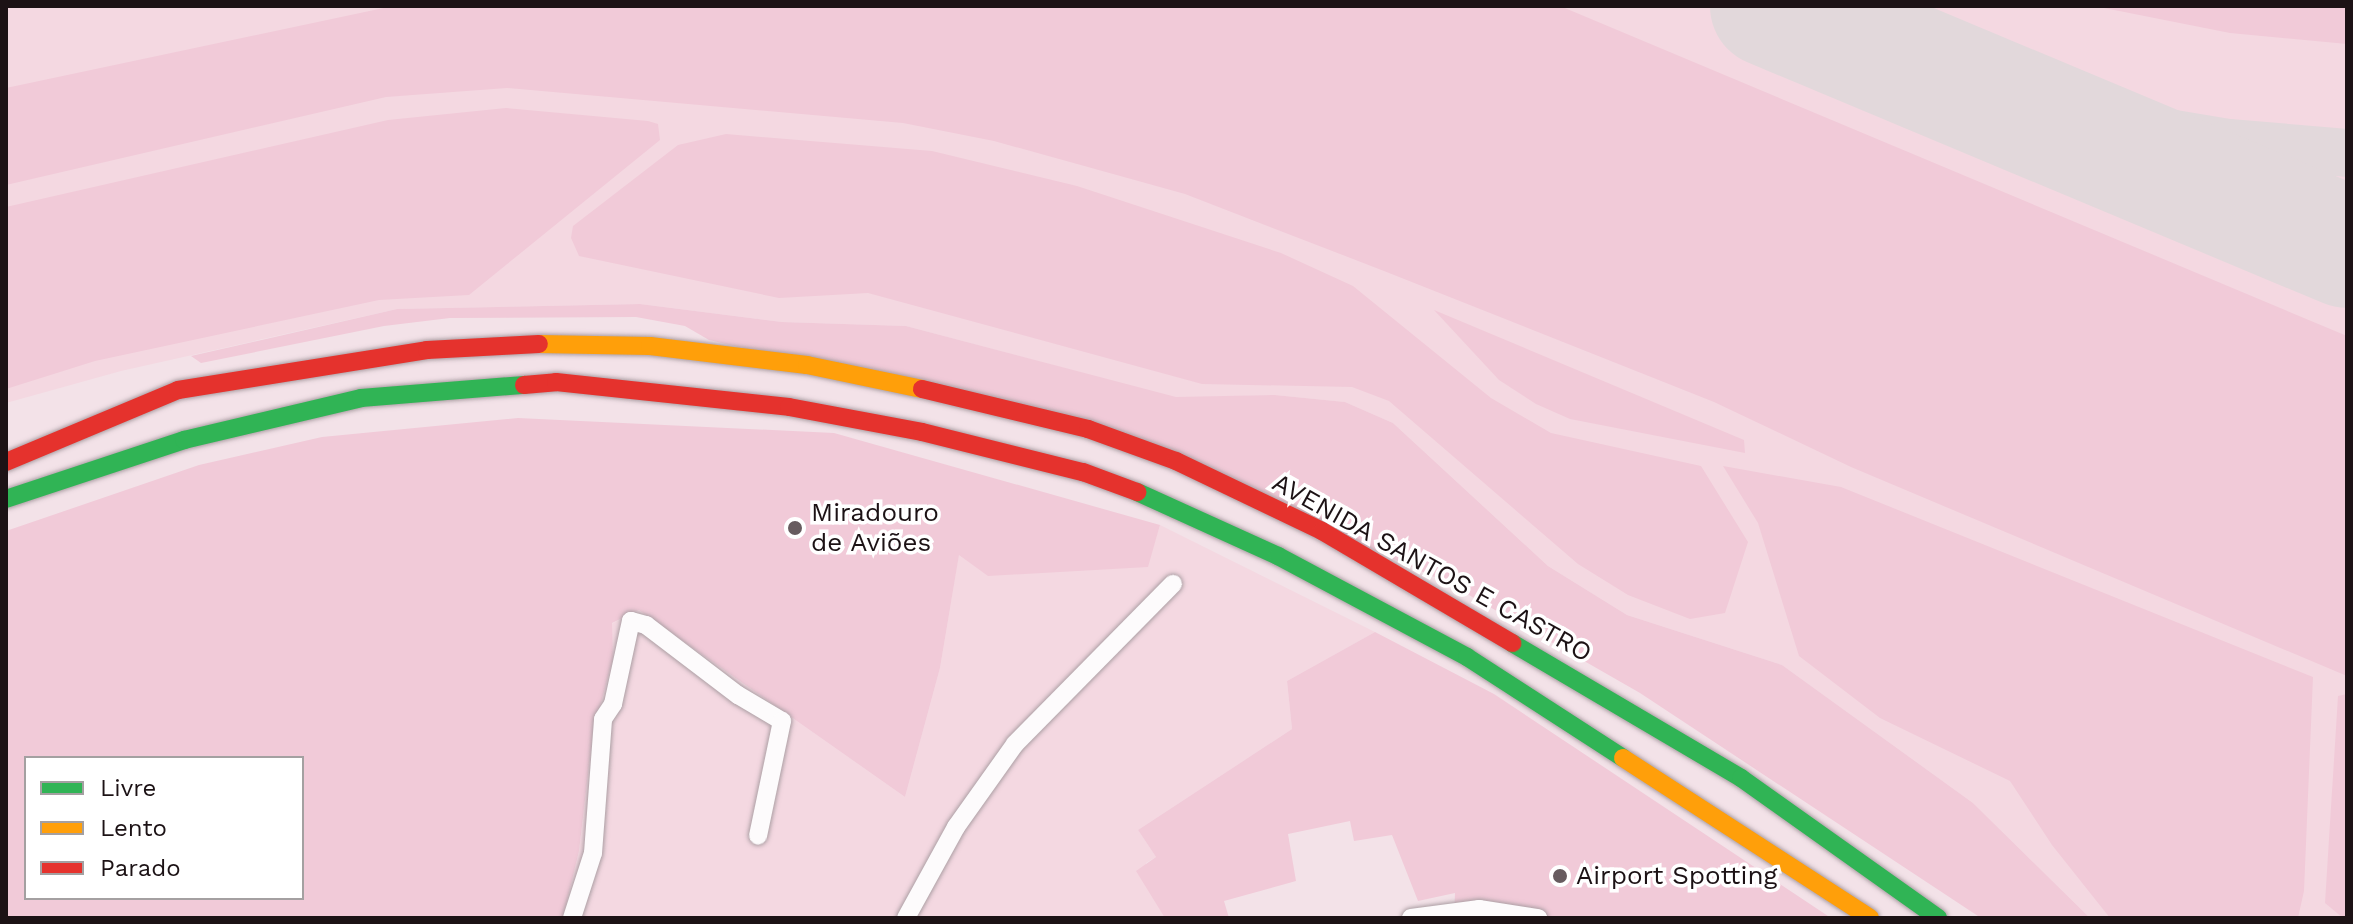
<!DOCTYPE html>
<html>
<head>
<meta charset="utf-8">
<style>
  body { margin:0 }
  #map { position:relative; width:2353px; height:924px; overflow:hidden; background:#f3e2e8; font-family:"Work Sans",sans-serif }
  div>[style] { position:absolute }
  .built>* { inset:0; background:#f4d8e1 }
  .green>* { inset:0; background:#f1cad8 }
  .taxiway>* { height:48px; margin:-24px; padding:0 24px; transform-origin:24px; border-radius:24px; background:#e2d8db }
  .runway>* { height:122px; margin:-61px; padding:0 61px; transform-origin:61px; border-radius:61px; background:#e2d8db }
  .roads { filter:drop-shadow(0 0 2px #ac9fa4) drop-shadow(0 0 2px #ac9fa4) }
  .street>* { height:18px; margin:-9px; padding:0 9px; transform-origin:9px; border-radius:9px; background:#fdfbfc }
  .fast>* { height:18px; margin:-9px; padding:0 9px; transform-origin:9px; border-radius:9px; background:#30b455 }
  .slow>* { height:18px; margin:-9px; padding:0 9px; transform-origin:9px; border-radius:9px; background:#ff9f0a }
  .jam>* { height:18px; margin:-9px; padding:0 9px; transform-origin:9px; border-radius:9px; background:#e5322d }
  .dots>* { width:22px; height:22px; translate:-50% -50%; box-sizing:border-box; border:4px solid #fff; border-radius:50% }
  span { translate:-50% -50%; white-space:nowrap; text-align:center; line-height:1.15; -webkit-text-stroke:7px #fff; paint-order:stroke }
  .poi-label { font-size:26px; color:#1c1215 }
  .left { translate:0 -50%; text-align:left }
  .street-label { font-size:26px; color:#1c1215 }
  .frame { position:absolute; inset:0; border:8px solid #1c1215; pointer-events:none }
  .legend { position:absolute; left:24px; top:756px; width:280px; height:144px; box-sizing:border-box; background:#fff; border:2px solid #a4a0a1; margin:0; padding:10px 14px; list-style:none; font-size:24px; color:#1c1215 }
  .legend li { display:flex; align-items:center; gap:16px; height:40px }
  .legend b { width:40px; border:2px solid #a4a0a1 }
</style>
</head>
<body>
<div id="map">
  <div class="built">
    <div style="clip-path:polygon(6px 6px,2347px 6px,2347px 918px,2090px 918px,1973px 803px,1782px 665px,1627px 615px,1548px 566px,1393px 423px,1345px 402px,1275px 395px,1176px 398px,906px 326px,782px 322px,640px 304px,397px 309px,121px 371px,6px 403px)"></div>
    <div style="clip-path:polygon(1160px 525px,1375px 632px,1287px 681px,1292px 729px,1138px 830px,1156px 857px,1146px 863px,1165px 918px,563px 918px,579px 851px,593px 732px,613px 659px,611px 624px,639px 610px,905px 797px,940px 668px,959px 554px,1147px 567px)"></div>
  </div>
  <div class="green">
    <div style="clip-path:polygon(393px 6px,1560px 6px,2347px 336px,2347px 676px,1851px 467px,1714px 402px,1384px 271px,1185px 194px,994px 141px,903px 123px,507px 88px,386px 97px,6px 185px,6px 88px)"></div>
    <div style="clip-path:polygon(2094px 6px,2347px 6px,2347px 44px,2230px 33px)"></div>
    <div style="clip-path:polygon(506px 108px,648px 121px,658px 124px,660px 140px,469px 295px,379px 300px,95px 361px,6px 389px,6px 207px,388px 120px)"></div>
    <div style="clip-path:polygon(726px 134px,932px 151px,1077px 186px,1281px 253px,1353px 286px,1491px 398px,1551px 433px,1701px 466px,1748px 542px,1725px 613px,1690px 619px,1628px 595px,1578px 564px,1389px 401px,1352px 387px,1202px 384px,868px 293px,779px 298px,579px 256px,571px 238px,573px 226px,678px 145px)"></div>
    <div style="clip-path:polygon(640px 304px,782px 322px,906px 326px,1176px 397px,1275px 395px,1345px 402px,1393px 423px,1548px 566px,1627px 615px,1782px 665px,1973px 803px,2090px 918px,1981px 918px,1640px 693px,1448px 583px,1119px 437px,709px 340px,685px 326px,636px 317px,450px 318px,384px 326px,201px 363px,191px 356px,397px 309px)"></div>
    <div style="clip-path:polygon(1434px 310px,1744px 440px,1745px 453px,1570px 419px,1536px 404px,1499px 380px)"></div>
    <div style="clip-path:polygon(evenodd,518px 418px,834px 433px,1160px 525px,1148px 567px,988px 576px,959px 555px,940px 668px,905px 797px,639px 610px,612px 623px,613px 659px,593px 732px,579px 851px,563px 918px,6px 918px,6px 531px,199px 465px,322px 437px,518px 418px,26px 758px,302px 758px,302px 898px,26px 898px,26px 758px)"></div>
    <div style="clip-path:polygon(1723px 466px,1841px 487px,2313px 677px,2304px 891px,2298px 918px,2110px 918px,2052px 845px,2010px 781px,1880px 718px,1799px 656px,1758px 523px)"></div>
    <div style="clip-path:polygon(1375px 632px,1494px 694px,1831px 918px,1454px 918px,1455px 893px,1418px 901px,1392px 835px,1354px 841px,1350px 821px,1288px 834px,1296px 881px,1224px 901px,1229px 918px,1165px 918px,1136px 871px,1156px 857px,1138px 830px,1292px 729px,1287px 681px)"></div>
    <div style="clip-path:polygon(2347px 694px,2347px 918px,2343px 918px,2325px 903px,2338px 696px)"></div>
  </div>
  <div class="taxiway">
    <div style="left:1948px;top:80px;width:172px;rotate:14.8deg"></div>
    <div style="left:2114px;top:124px;width:117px;rotate:9.4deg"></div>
    <div style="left:2229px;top:143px;width:118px;rotate:4.8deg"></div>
  </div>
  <div class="runway">
    <div style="left:1771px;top:6px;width:624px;rotate:22.7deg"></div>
  </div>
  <div class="roads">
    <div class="street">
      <div style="left:572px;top:918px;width:68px;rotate:-72.1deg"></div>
      <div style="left:593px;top:853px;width:134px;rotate:-85.7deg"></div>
      <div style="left:603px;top:719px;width:18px;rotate:-56deg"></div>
      <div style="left:613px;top:704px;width:85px;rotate:-77.8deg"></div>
      <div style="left:631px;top:621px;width:16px;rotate:15deg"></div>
      <div style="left:646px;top:625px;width:116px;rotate:37.3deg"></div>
      <div style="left:738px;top:695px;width:51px;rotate:30.6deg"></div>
      <div style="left:782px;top:721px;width:117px;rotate:101.8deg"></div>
      <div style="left:906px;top:918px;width:104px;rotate:-61.2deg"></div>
      <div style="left:956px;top:827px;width:102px;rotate:-54.6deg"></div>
      <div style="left:1015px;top:744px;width:225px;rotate:-45.4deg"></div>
      <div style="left:1411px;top:918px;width:69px;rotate:-7.5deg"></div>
      <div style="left:1479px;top:909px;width:60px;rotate:8.7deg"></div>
    </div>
    <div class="fast">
      <div style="left:1137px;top:492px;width:155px;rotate:24.4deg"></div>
      <div style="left:1278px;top:556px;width:214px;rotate:28.1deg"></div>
      <div style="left:1467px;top:657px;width:186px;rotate:32.9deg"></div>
      <div style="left:6px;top:499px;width:188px;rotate:-18.3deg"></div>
      <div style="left:184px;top:440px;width:182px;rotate:-13.3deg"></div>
      <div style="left:361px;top:398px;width:164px;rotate:-4.6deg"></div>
      <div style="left:1512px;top:643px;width:266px;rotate:30.5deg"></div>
      <div style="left:1741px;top:778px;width:242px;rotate:35.4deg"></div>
    </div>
    <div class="slow">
      <div style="left:539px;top:344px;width:111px;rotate:1deg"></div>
      <div style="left:650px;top:346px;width:158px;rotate:6.9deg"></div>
      <div style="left:807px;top:365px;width:117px;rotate:11.8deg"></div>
      <div style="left:1623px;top:758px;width:294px;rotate:32.9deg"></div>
    </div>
    <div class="jam">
      <div style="left:524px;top:385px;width:32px;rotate:-5deg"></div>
      <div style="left:556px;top:382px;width:234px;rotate:6.1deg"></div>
      <div style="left:789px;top:407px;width:135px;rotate:10.6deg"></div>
      <div style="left:922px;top:432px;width:166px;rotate:14deg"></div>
      <div style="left:1083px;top:472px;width:58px;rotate:20.3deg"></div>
      <div style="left:922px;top:389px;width:171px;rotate:13.5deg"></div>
      <div style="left:1088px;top:429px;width:94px;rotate:20deg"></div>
      <div style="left:1176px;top:461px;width:162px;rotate:25.6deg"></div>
      <div style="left:1322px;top:531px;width:221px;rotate:30.5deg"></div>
      <div style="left:6px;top:462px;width:186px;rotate:-22.7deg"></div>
      <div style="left:178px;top:390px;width:252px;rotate:-9.1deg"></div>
      <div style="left:427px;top:350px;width:112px;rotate:-3.1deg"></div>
    </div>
  </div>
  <div class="dots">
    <div style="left:795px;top:528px;background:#675b5f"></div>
    <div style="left:1560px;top:876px;background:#675b5f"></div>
  </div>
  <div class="poi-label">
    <span class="left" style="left:811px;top:528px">Miradouro<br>de Aviões</span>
    <span class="left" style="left:1576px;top:876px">Airport Spotting</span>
  </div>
  <div class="street-label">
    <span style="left:1432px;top:568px;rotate:29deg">AVENIDA SANTOS E CASTRO</span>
  </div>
  <div class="frame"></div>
  <ul class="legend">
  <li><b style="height:10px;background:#30b455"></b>Livre</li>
  <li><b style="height:10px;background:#ff9f0a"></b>Lento</li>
  <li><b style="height:10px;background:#e5322d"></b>Parado</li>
  </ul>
</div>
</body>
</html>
